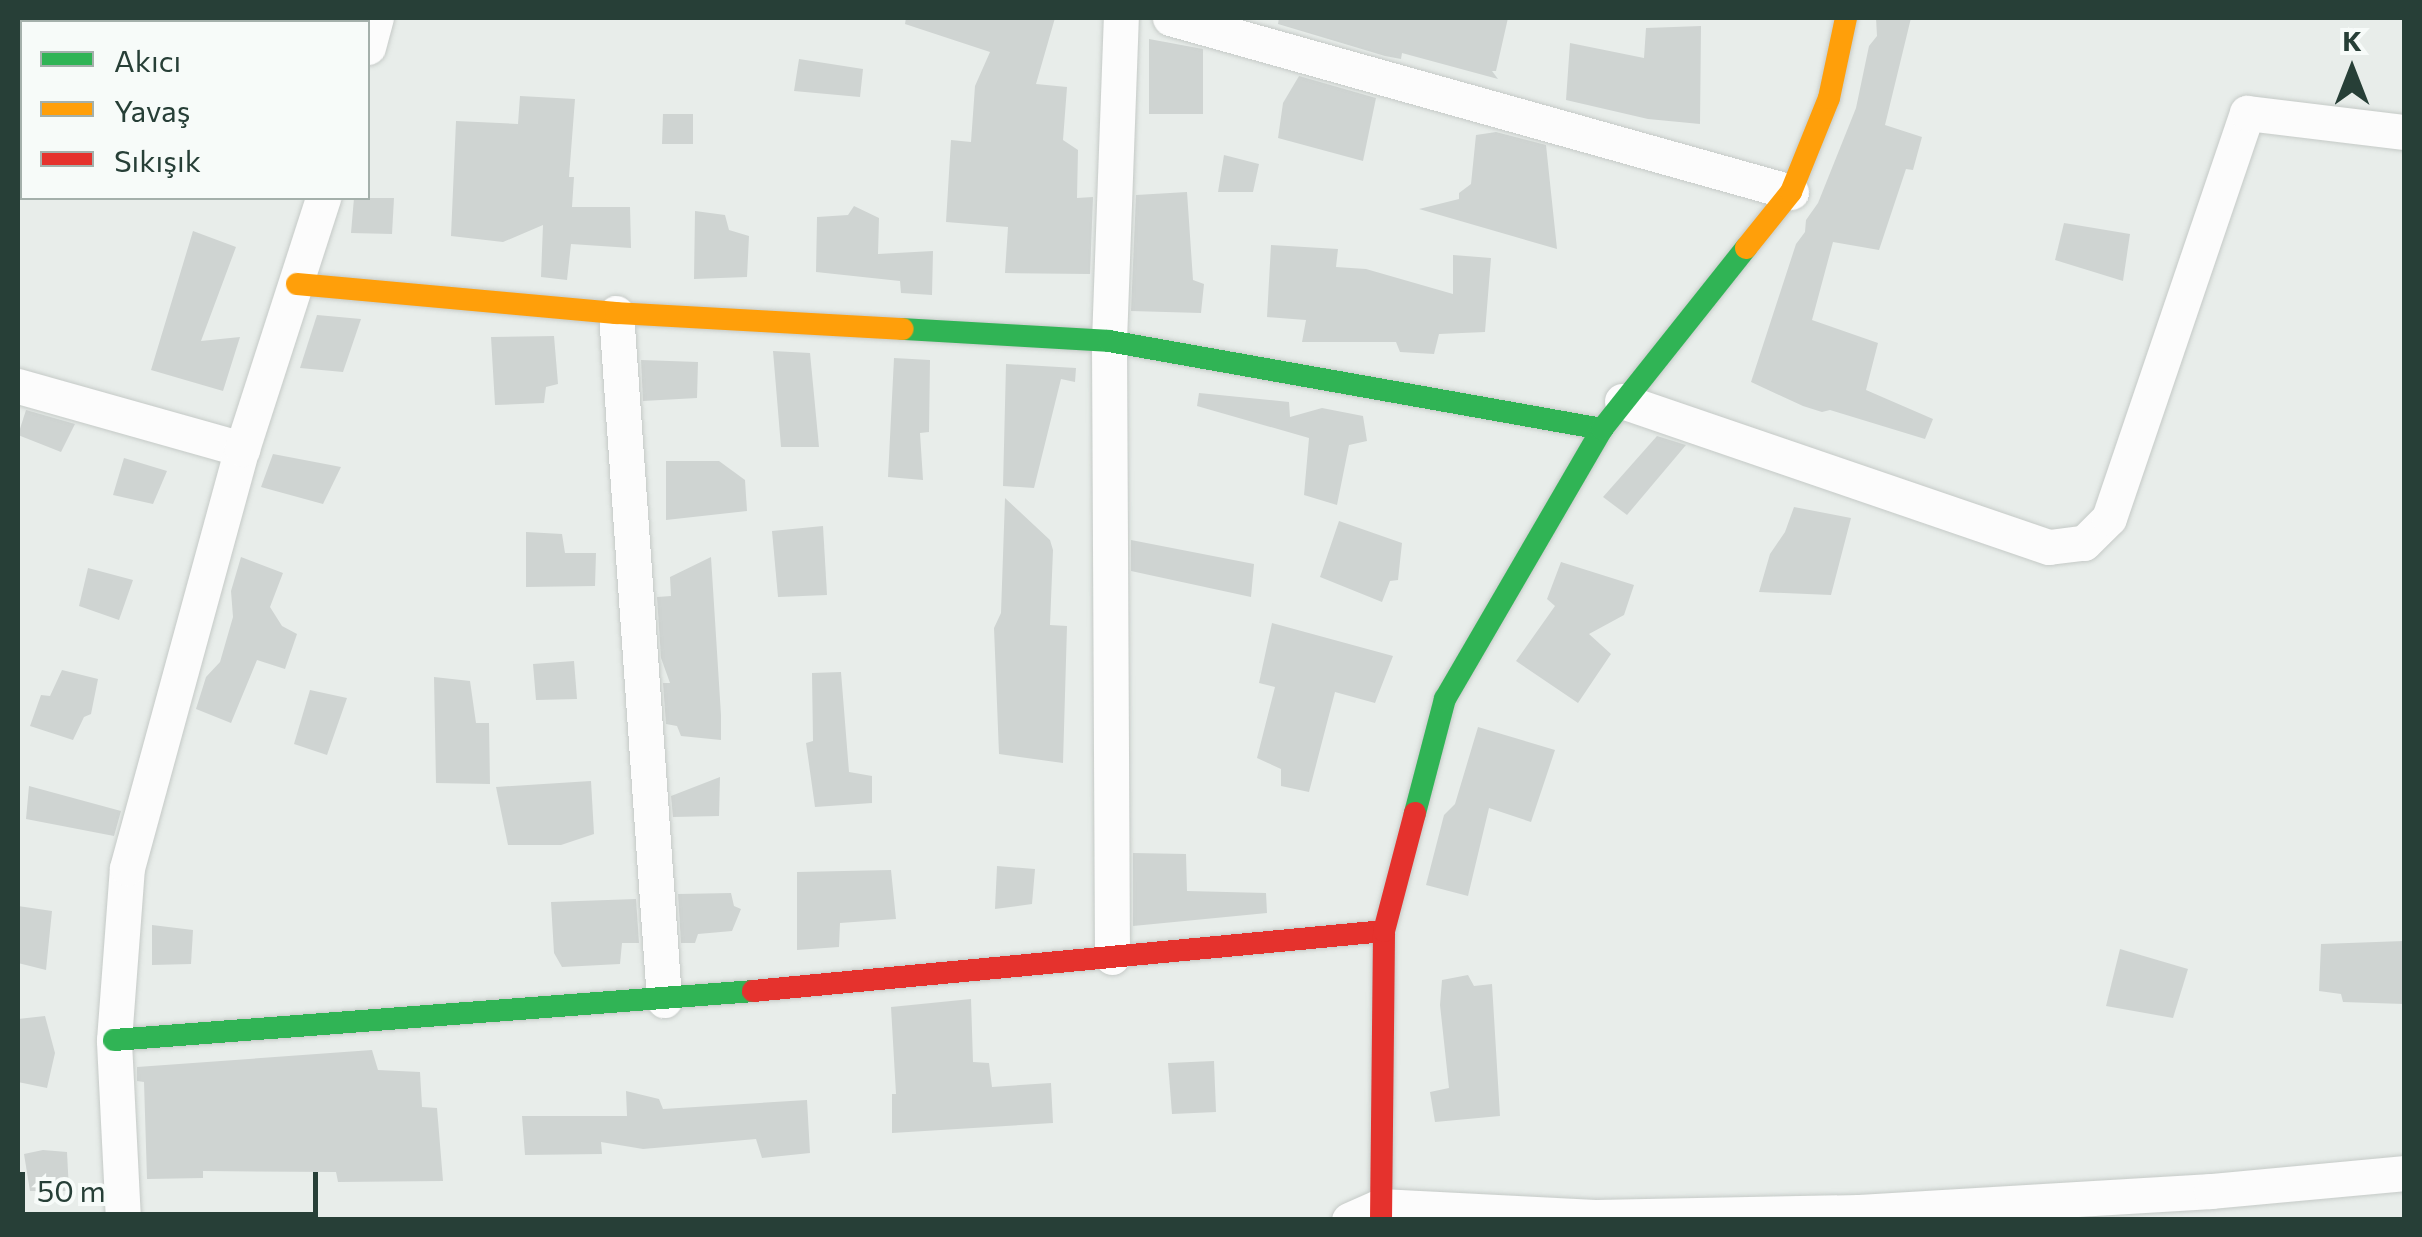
<!DOCTYPE html>
<html>
<head>
<meta charset="utf-8">
<style>
  body { margin:0 }
  #map { position:relative; width:2422px; height:1237px; overflow:hidden; background:#e8edea; font-family:Commissioner,sans-serif }
  div>[style] { position:absolute }
  .building>* { inset:0; background:#cfd4d2 }
  .roads { filter:drop-shadow(0 0 2px #c5cac7) drop-shadow(0 0 2px #c5cac7) }
  .street>* { height:35px; margin:-17.5px; padding:0 17.5px; transform-origin:17.5px; border-radius:17.5px; background:#fcfcfc }
  .fast>* { height:22px; margin:-11px; padding:0 11px; transform-origin:11px; border-radius:11px; background:#30b455 }
  .slow>* { height:22px; margin:-11px; padding:0 11px; transform-origin:11px; border-radius:11px; background:#ff9f0a }
  .jam>* { height:22px; margin:-11px; padding:0 11px; transform-origin:11px; border-radius:11px; background:#e5322d }
  span { translate:-50% -50%; white-space:nowrap; text-align:center; line-height:1.15; -webkit-text-stroke:8px #f7fbf9; paint-order:stroke }
  .frame { position:absolute; inset:0; border:20px solid #273f37; pointer-events:none }
  .legend { position:absolute; left:20px; top:20px; width:350px; height:180px; box-sizing:border-box; background:#f7fbf9; border:2px solid #a4b0ab; margin:0; padding:12px 18px; list-style:none; font-size:30px; color:#273f37 }
  .legend li { display:flex; align-items:center; gap:20px; height:50px }
  .legend b { width:50px; border:2px solid #a4b0ab }
  .north { position:absolute; left:2302px; top:20px; width:100px; height:100px; -webkit-text-stroke:8px #f7fbf9; paint-order:stroke; rotate:0deg; font-size:28px; font-weight:700; line-height:40px; text-align:center; color:#273f37 }
  .north::after { content:''; display:block; margin:auto; width:35px; height:45px; background:#273f37; clip-path:polygon(50% 0,100% 100%,50% 72%,0 100%) }
  .scale { position:absolute; left:20px; top:1172px; width:298px; height:45px; box-sizing:border-box; border:5px solid #273f37; border-top:0; padding-left:12px; font-size:30px; line-height:35px; white-space:nowrap; color:#273f37; -webkit-text-stroke:8px #f7fbf9; paint-order:stroke }
</style>
</head>
<body>
<div id="map">
  <div class="building">
    <div style="clip-path:polygon(906px 18px,1055px 18px,1036px 84px,1067px 87px,1063px 140px,1078px 150px,1077px 198px,1093px 197px,1090px 274px,1005px 273px,1008px 227px,946px 222px,951px 140px,971px 142px,975px 86px,990px 52px,905px 24px)"></div>
    <div style="clip-path:polygon(1279px 18px,1508px 18px,1496px 71px,1492px 71px,1498px 79px,1402px 53px,1401px 59px,1385px 56px,1278px 24px)"></div>
    <div style="clip-path:polygon(1876px 18px,1911px 18px,1885px 125px,1922px 137px,1913px 170px,1906px 169px,1879px 250px,1833px 242px,1812px 320px,1878px 343px,1866px 390px,1933px 419px,1925px 439px,1830px 410px,1822px 412px,1803px 406px,1751px 382px,1796px 244px,1805px 232px,1806px 220px,1818px 203px,1856px 108px,1869px 46px,1877px 36px)"></div>
    <div style="clip-path:polygon(1701px 26px,1700px 124px,1648px 119px,1566px 100px,1570px 43px,1644px 58px,1646px 28px)"></div>
    <div style="clip-path:polygon(1149px 39px,1203px 49px,1203px 114px,1149px 114px)"></div>
    <div style="clip-path:polygon(799px 59px,863px 69px,860px 97px,794px 91px)"></div>
    <div style="clip-path:polygon(1299px 76px,1376px 98px,1363px 161px,1278px 138px,1283px 103px)"></div>
    <div style="clip-path:polygon(520px 96px,575px 99px,569px 177px,574px 177px,572px 207px,630px 207px,631px 248px,571px 244px,567px 280px,541px 277px,543px 225px,503px 242px,451px 236px,456px 121px,518px 124px)"></div>
    <div style="clip-path:polygon(663px 114px,693px 114px,693px 144px,662px 144px)"></div>
    <div style="clip-path:polygon(1496px 132px,1546px 145px,1557px 249px,1419px 209px,1459px 199px,1459px 193px,1471px 184px,1476px 135px)"></div>
    <div style="clip-path:polygon(1224px 155px,1259px 164px,1253px 192px,1218px 192px)"></div>
    <div style="clip-path:polygon(1187px 192px,1193px 280px,1204px 284px,1201px 313px,1131px 311px,1136px 195px)"></div>
    <div style="clip-path:polygon(354px 198px,394px 198px,392px 234px,351px 233px)"></div>
    <div style="clip-path:polygon(854px 206px,879px 218px,878px 254px,933px 251px,932px 295px,901px 293px,900px 281px,816px 272px,817px 217px,848px 215px)"></div>
    <div style="clip-path:polygon(695px 211px,725px 215px,729px 230px,749px 236px,747px 277px,694px 279px)"></div>
    <div style="clip-path:polygon(2064px 223px,2130px 234px,2123px 281px,2055px 260px)"></div>
    <div style="clip-path:polygon(193px 231px,236px 247px,201px 341px,240px 337px,223px 391px,151px 370px)"></div>
    <div style="clip-path:polygon(1271px 245px,1338px 249px,1336px 267px,1366px 269px,1453px 294px,1453px 255px,1491px 258px,1485px 332px,1439px 334px,1434px 354px,1400px 352px,1396px 342px,1302px 342px,1306px 320px,1267px 317px)"></div>
    <div style="clip-path:polygon(317px 315px,361px 319px,343px 372px,300px 368px)"></div>
    <div style="clip-path:polygon(554px 336px,558px 384px,546px 387px,544px 403px,495px 405px,491px 337px)"></div>
    <div style="clip-path:polygon(773px 351px,810px 353px,819px 447px,781px 447px)"></div>
    <div style="clip-path:polygon(894px 358px,930px 360px,929px 432px,920px 433px,923px 480px,888px 477px)"></div>
    <div style="clip-path:polygon(641px 360px,698px 362px,697px 398px,643px 401px)"></div>
    <div style="clip-path:polygon(1006px 364px,1076px 368px,1075px 382px,1061px 379px,1034px 488px,1003px 486px)"></div>
    <div style="clip-path:polygon(1199px 393px,1289px 402px,1290px 417px,1322px 408px,1363px 416px,1367px 441px,1349px 445px,1337px 505px,1304px 495px,1309px 438px,1197px 406px)"></div>
    <div style="clip-path:polygon(26px 410px,75px 424px,61px 452px,18px 435px)"></div>
    <div style="clip-path:polygon(1657px 436px,1686px 445px,1627px 515px,1603px 497px)"></div>
    <div style="clip-path:polygon(273px 454px,341px 467px,323px 504px,261px 487px)"></div>
    <div style="clip-path:polygon(124px 458px,167px 471px,153px 504px,113px 495px)"></div>
    <div style="clip-path:polygon(666px 461px,719px 461px,745px 480px,747px 511px,666px 520px)"></div>
    <div style="clip-path:polygon(1005px 498px,1050px 540px,1053px 550px,1050px 625px,1067px 626px,1063px 763px,999px 754px,994px 628px,1001px 613px)"></div>
    <div style="clip-path:polygon(1794px 507px,1851px 518px,1831px 595px,1759px 592px,1770px 554px,1785px 532px)"></div>
    <div style="clip-path:polygon(1339px 521px,1402px 543px,1398px 580px,1390px 581px,1382px 602px,1320px 577px)"></div>
    <div style="clip-path:polygon(823px 526px,827px 595px,778px 597px,772px 531px)"></div>
    <div style="clip-path:polygon(526px 532px,562px 534px,565px 553px,596px 553px,595px 586px,526px 587px)"></div>
    <div style="clip-path:polygon(1131px 540px,1254px 564px,1251px 597px,1131px 571px)"></div>
    <div style="clip-path:polygon(241px 557px,283px 573px,270px 607px,282px 626px,297px 634px,285px 669px,257px 660px,231px 723px,196px 709px,206px 677px,220px 662px,233px 617px,231px 591px)"></div>
    <div style="clip-path:polygon(711px 557px,721px 715px,721px 740px,681px 736px,677px 726px,666px 724px,663px 683px,670px 683px,661px 658px,657px 597px,671px 596px,670px 577px)"></div>
    <div style="clip-path:polygon(1561px 562px,1634px 585px,1624px 615px,1589px 634px,1611px 654px,1578px 703px,1516px 661px,1555px 606px,1547px 599px)"></div>
    <div style="clip-path:polygon(88px 568px,133px 580px,119px 620px,79px 606px)"></div>
    <div style="clip-path:polygon(1272px 623px,1393px 656px,1375px 703px,1335px 692px,1309px 792px,1281px 786px,1281px 769px,1257px 758px,1275px 687px,1259px 683px)"></div>
    <div style="clip-path:polygon(574px 661px,577px 699px,536px 700px,533px 664px)"></div>
    <div style="clip-path:polygon(62px 670px,98px 679px,91px 714px,84px 717px,73px 740px,30px 726px,41px 695px,50px 696px)"></div>
    <div style="clip-path:polygon(841px 672px,849px 772px,872px 776px,872px 803px,815px 807px,806px 743px,813px 741px,812px 673px)"></div>
    <div style="clip-path:polygon(434px 677px,470px 681px,476px 723px,489px 723px,490px 784px,436px 783px)"></div>
    <div style="clip-path:polygon(310px 690px,347px 698px,327px 755px,294px 744px)"></div>
    <div style="clip-path:polygon(1478px 727px,1555px 750px,1531px 822px,1489px 808px,1468px 896px,1426px 885px,1444px 815px,1455px 804px)"></div>
    <div style="clip-path:polygon(720px 777px,719px 816px,673px 817px,671px 796px)"></div>
    <div style="clip-path:polygon(591px 781px,594px 834px,561px 845px,508px 845px,496px 787px)"></div>
    <div style="clip-path:polygon(29px 786px,121px 811px,114px 836px,26px 819px)"></div>
    <div style="clip-path:polygon(1133px 853px,1186px 854px,1187px 891px,1266px 893px,1267px 913px,1133px 926px)"></div>
    <div style="clip-path:polygon(997px 866px,1035px 869px,1032px 904px,995px 909px)"></div>
    <div style="clip-path:polygon(891px 870px,896px 919px,840px 923px,839px 947px,797px 950px,797px 872px)"></div>
    <div style="clip-path:polygon(731px 893px,734px 906px,741px 909px,732px 931px,698px 934px,695px 943px,681px 943px,678px 894px)"></div>
    <div style="clip-path:polygon(636px 899px,639px 943px,622px 943px,620px 964px,562px 967px,554px 953px,551px 902px)"></div>
    <div style="clip-path:polygon(18px 906px,52px 911px,46px 970px,18px 963px)"></div>
    <div style="clip-path:polygon(152px 925px,193px 930px,191px 964px,152px 965px)"></div>
    <div style="clip-path:polygon(2404px 941px,2404px 1004px,2343px 1002px,2341px 994px,2319px 991px,2321px 944px)"></div>
    <div style="clip-path:polygon(2120px 949px,2188px 969px,2173px 1018px,2106px 1006px)"></div>
    <div style="clip-path:polygon(1468px 975px,1474px 986px,1492px 984px,1500px 1116px,1435px 1122px,1430px 1092px,1449px 1088px,1440px 1005px,1442px 980px)"></div>
    <div style="clip-path:polygon(971px 999px,973px 1062px,989px 1063px,992px 1087px,1051px 1083px,1053px 1123px,892px 1133px,892px 1094px,896px 1094px,891px 1007px)"></div>
    <div style="clip-path:polygon(45px 1016px,55px 1053px,47px 1088px,18px 1082px,18px 1019px)"></div>
    <div style="clip-path:polygon(372px 1050px,378px 1070px,420px 1072px,422px 1107px,437px 1108px,443px 1181px,338px 1182px,336px 1172px,203px 1171px,203px 1178px,147px 1179px,144px 1082px,137px 1081px,137px 1067px)"></div>
    <div style="clip-path:polygon(1214px 1061px,1216px 1112px,1172px 1114px,1168px 1063px)"></div>
    <div style="clip-path:polygon(626px 1091px,659px 1099px,663px 1109px,807px 1100px,810px 1153px,762px 1158px,756px 1139px,643px 1149px,601px 1142px,602px 1154px,525px 1155px,522px 1116px,627px 1116px)"></div>
    <div style="clip-path:polygon(43px 1150px,67px 1152px,69px 1191px,30px 1191px,24px 1154px)"></div>
  </div>
  <div class="roads">
    <div class="street">
      <div style="left:1170px;top:18px;width:645px;rotate:15.65deg"></div>
      <div style="left:368px;top:47px;width:30px;rotate:-75deg"></div>
      <div style="left:616px;top:313px;width:689px;rotate:86deg"></div>
      <div style="left:18px;top:386px;width:233px;rotate:15.7deg"></div>
      <div style="left:1622px;top:401px;width:451px;rotate:18.9deg"></div>
      <div style="left:2049px;top:547px;width:35px;rotate:-7deg"></div>
      <div style="left:2084px;top:543px;width:35px;rotate:-45deg"></div>
      <div style="left:2109px;top:518px;width:428px;rotate:-71.2deg"></div>
      <div style="left:2247px;top:113px;width:158px;rotate:6.9deg"></div>
      <div style="left:1112px;top:957px;width:616px;rotate:-90.28deg"></div>
      <div style="left:1109px;top:341px;width:323px;rotate:-87.9deg"></div>
      <div style="left:123px;top:1220px;width:180px;rotate:-92.9deg"></div>
      <div style="left:114px;top:1040px;width:172px;rotate:-85.7deg"></div>
      <div style="left:127px;top:868px;width:434px;rotate:-74.7deg"></div>
      <div style="left:242px;top:449px;width:264px;rotate:-72.1deg"></div>
      <div style="left:1349px;top:1220px;width:34px;rotate:-24deg"></div>
      <div style="left:1380px;top:1206px;width:215px;rotate:2.9deg"></div>
      <div style="left:1595px;top:1217px;width:264px;rotate:-1.1deg"></div>
      <div style="left:1859px;top:1212px;width:353px;rotate:-3.4deg"></div>
      <div style="left:2211px;top:1191px;width:194px;rotate:-5.3deg"></div>
    </div>
    <div class="fast">
      <div style="left:903px;top:329px;width:206px;rotate:3.3deg"></div>
      <div style="left:1109px;top:341px;width:501px;rotate:10.12deg"></div>
      <div style="left:1415px;top:813px;width:118px;rotate:-75.3deg"></div>
      <div style="left:1445px;top:699px;width:312px;rotate:-59.8deg"></div>
      <div style="left:1602px;top:429px;width:231px;rotate:-51.5deg"></div>
      <div style="left:114px;top:1040px;width:641px;rotate:-4.38deg"></div>
    </div>
    <div class="slow">
      <div style="left:1746px;top:248px;width:72px;rotate:-51.2deg"></div>
      <div style="left:1791px;top:192px;width:101px;rotate:-68deg"></div>
      <div style="left:1829px;top:98px;width:82px;rotate:-78deg"></div>
      <div style="left:297px;top:284px;width:320px;rotate:5.2deg"></div>
      <div style="left:616px;top:313px;width:287px;rotate:3.2deg"></div>
    </div>
    <div class="jam">
      <div style="left:753px;top:991px;width:634px;rotate:-5.43deg"></div>
      <div style="left:1381px;top:1220px;width:289px;rotate:-89.4deg"></div>
      <div style="left:1384px;top:931px;width:122px;rotate:-75.3deg"></div>
    </div>
  </div>
  <div class="frame"></div>
  <ul class="legend">
  <li><b style="height:12px;background:#30b455"></b>Akıcı</li>
  <li><b style="height:12px;background:#ff9f0a"></b>Yavaş</li>
  <li><b style="height:12px;background:#e5322d"></b>Sıkışık</li>
  </ul>
  <div class="north">K</div>
  <div class="scale">50 m</div>
</div>
</body>
</html>
